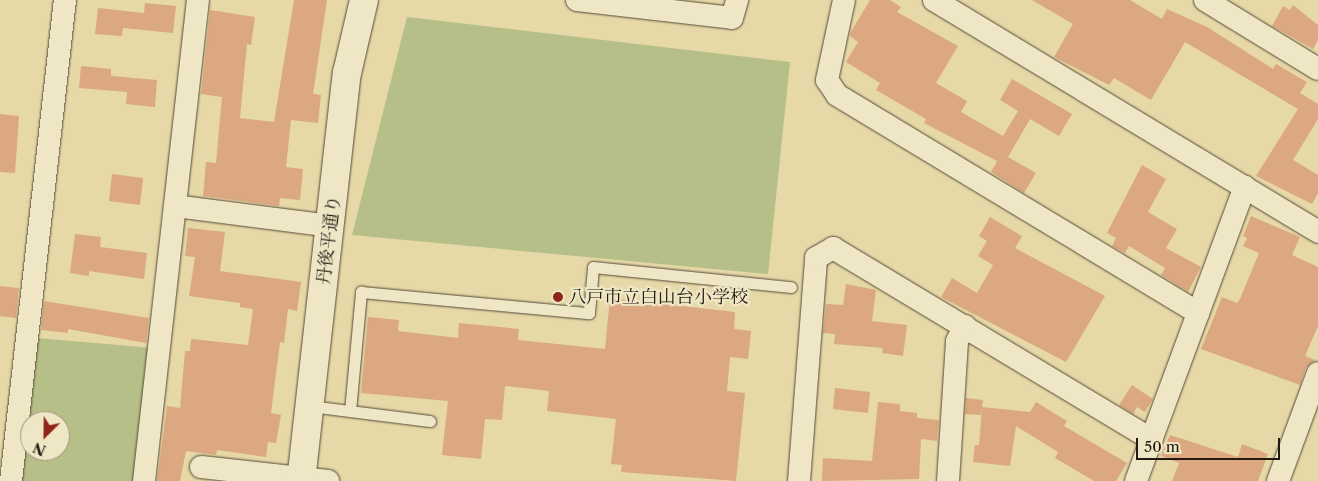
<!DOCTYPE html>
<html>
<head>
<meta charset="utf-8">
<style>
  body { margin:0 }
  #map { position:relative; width:1318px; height:481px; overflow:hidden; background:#e6d8a7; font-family:"Libre Caslon Text","Noto Serif JP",serif }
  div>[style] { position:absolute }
  .green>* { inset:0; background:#b5bf87 }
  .building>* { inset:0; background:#dba881 }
  .roads { filter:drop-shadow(0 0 1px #534a36) drop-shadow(0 0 1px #534a36) }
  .service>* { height:11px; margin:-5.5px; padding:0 5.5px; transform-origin:5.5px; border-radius:5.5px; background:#efe6c6 }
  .minor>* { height:22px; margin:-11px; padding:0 11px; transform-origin:11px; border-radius:11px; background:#efe6c6 }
  .tertiary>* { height:28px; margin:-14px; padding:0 14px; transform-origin:14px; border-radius:14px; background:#efe6c6 }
  .dots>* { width:14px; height:14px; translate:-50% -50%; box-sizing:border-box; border:2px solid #efe6c6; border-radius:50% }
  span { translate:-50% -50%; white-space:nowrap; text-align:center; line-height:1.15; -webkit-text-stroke:4.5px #efe6c6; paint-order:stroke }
  .street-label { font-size:18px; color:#221a11 }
  .poi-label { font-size:18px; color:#221a11 }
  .left { translate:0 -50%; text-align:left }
  .north { position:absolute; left:20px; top:411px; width:50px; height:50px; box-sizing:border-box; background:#efe6c6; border:1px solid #9d947e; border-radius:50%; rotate:203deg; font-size:14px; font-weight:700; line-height:20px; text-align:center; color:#221a11 }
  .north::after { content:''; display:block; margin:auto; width:18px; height:22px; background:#8f2418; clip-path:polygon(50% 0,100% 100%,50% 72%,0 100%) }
  .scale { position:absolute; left:1136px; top:438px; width:144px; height:22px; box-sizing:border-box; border:2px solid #221a11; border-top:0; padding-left:6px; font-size:15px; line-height:18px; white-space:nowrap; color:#221a11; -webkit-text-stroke:4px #efe6c6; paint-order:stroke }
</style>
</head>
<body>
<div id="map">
  <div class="green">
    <div style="clip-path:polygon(407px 17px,790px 62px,768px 274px,352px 235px)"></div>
    <div style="clip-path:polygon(evenodd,37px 338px,153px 348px,138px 481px,20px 481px,37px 338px,30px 421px,60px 421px,60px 451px,30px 451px,30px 421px)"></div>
  </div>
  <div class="building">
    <div style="clip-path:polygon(294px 0,327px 0,313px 94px,321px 95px,318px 123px,291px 120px,286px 167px,303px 169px,300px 200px,280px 198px,279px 206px,203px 196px,206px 162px,216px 163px,222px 97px,201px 94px,210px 10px,255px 17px,251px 45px,247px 44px,240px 118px,274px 122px)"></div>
    <div style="clip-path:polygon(870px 0,890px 0,901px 7px,897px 12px,958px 46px,936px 83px,967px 101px,961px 112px,1003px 136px,1018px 111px,1000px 100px,1012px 79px,1072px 114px,1059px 136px,1030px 119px,1008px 157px,1036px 173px,1024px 193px,991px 172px,997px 161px,924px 123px,926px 119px,876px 90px,880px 83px,846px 62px,858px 42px,850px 36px,851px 32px)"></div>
    <div style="clip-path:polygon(1032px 0,1130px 0,1162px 19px,1167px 9px,1207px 27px,1273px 69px,1276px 64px,1307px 82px,1300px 93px,1318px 104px,1318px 119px,1293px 160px,1318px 175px,1318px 193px,1312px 204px,1256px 176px,1298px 109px,1185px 42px,1151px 100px,1114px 78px,1109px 85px,1054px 57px,1073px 24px)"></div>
    <div style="clip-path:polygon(145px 3px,176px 6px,173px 33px,123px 28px,122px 36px,95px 34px,98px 8px,144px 13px)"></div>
    <div style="clip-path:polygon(1293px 5px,1318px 25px,1318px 40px,1313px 49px,1272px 26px,1283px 6px,1290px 10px)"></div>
    <div style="clip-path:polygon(81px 66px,111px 69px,111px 76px,157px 80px,155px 107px,126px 104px,127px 92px,79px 88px)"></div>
    <div style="clip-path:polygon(0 114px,19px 116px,15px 173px,0 172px)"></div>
    <div style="clip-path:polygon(1142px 165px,1166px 179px,1148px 212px,1177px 229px,1166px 248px,1201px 267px,1188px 292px,1161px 275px,1165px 268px,1129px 246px,1125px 253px,1112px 246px,1116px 238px,1107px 233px)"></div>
    <div style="clip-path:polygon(112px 174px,143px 178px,140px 205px,109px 201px)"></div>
    <div style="clip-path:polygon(1251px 216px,1300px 237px,1292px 255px,1318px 267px,1318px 326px,1305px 356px,1315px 360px,1306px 368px,1300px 385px,1201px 349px,1222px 297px,1237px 303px,1240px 299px,1259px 253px,1243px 246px,1247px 238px,1243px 236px)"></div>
    <div style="clip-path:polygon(990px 217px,1022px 236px,1015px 248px,1105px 296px,1066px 362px,941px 297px,952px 278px,977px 293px,993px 265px,978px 256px,987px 241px,979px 236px)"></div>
    <div style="clip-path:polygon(188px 228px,225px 232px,220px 271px,301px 282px,297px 311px,288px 309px,284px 343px,280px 342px,271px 413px,281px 415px,276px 443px,268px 442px,266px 457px,217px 450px,216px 455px,186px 451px,180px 481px,157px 481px,167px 406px,180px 408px,185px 351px,190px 351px,191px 339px,248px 345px,253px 309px,240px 307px,240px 303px,189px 296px,195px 257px,185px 256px)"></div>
    <div style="clip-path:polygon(75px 234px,101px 237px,100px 247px,147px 253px,144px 279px,89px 271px,89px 276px,70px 273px)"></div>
    <div style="clip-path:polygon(846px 284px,876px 290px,872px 321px,907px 325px,903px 356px,882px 353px,883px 348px,834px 344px,835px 334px,823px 333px,826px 304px,843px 305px)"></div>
    <div style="clip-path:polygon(0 286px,19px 288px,16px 318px,0 316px)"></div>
    <div style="clip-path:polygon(610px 298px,735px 312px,734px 329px,751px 331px,748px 359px,730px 357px,727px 391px,745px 393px,736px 481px,621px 472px,622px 465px,611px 464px,616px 419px,547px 411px,549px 391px,505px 386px,502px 420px,485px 419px,481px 459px,442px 455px,448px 401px,361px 393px,368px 317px,399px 320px,398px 331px,458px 338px,459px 323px,519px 329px,518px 340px,605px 349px)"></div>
    <div style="clip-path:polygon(44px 301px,149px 318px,146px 343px,68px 329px,68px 333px,41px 330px)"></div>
    <div style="clip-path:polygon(1132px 385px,1153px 399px,1145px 412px,1137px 407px,1133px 414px,1119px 405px)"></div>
    <div style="clip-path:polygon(835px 388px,870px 392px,868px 413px,833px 409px)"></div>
    <div style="clip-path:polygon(966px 398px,983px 400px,981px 415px,965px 414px)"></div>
    <div style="clip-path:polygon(878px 402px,900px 404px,900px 411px,917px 413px,917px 418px,939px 420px,937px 441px,921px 439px,919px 479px,822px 481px,823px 458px,872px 461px)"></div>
    <div style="clip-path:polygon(1036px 402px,1067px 421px,1064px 426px,1127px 463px,1116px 481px,1094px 481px,1055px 458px,1058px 452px,1016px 426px,1010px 466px,973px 462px,975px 445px,979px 445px,982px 407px,1030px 412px)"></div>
    <div style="clip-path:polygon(1170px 435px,1238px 457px,1242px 444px,1268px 454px,1258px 481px,1172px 481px,1179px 463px,1161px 456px)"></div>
  </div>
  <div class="roads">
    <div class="service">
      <div style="left:309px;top:406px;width:122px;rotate:7.1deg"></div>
      <div style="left:350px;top:411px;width:120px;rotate:-84.7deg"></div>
      <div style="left:361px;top:292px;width:229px;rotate:5.3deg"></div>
      <div style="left:589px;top:313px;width:46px;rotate:-85deg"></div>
      <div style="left:593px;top:267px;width:199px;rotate:5.8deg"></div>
    </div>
    <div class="minor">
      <div style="left:577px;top:0;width:156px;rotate:6.6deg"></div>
      <div style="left:732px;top:18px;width:19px;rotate:-74deg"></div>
      <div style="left:844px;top:0;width:82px;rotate:102deg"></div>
      <div style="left:827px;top:80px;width:18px;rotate:56deg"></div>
      <div style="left:837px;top:95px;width:422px;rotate:31.1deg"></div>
      <div style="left:934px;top:0;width:449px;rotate:31.1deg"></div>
      <div style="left:1205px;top:0;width:132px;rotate:31.4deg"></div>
      <div style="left:175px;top:206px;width:157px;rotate:7.3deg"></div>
      <div style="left:201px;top:467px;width:128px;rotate:6.3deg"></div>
      <div style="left:11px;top:481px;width:484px;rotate:-83.6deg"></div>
      <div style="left:144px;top:481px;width:484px;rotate:-83.6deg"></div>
      <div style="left:799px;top:481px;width:224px;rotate:-85.6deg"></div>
      <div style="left:816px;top:258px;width:20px;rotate:-30deg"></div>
      <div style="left:833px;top:248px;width:372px;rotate:31deg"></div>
      <div style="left:948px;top:481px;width:140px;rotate:-86.3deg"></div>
      <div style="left:957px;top:341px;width:17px;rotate:-62deg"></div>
      <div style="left:1136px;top:481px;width:314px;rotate:-69.7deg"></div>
      <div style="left:1278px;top:481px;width:115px;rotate:-69.7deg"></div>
    </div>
    <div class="tertiary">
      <div style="left:301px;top:481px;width:411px;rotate:-83.6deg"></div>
      <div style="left:347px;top:73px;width:75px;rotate:-76.9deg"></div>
    </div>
  </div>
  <div class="dots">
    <div style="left:558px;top:297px;background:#8f2418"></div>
  </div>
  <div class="street-label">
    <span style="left:329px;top:240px;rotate:-83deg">丹後平通り</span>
  </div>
  <div class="poi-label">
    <span class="left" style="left:568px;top:297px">八戸市立白山台小学校</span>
  </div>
  <div class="north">N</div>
  <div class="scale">50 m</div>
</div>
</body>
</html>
